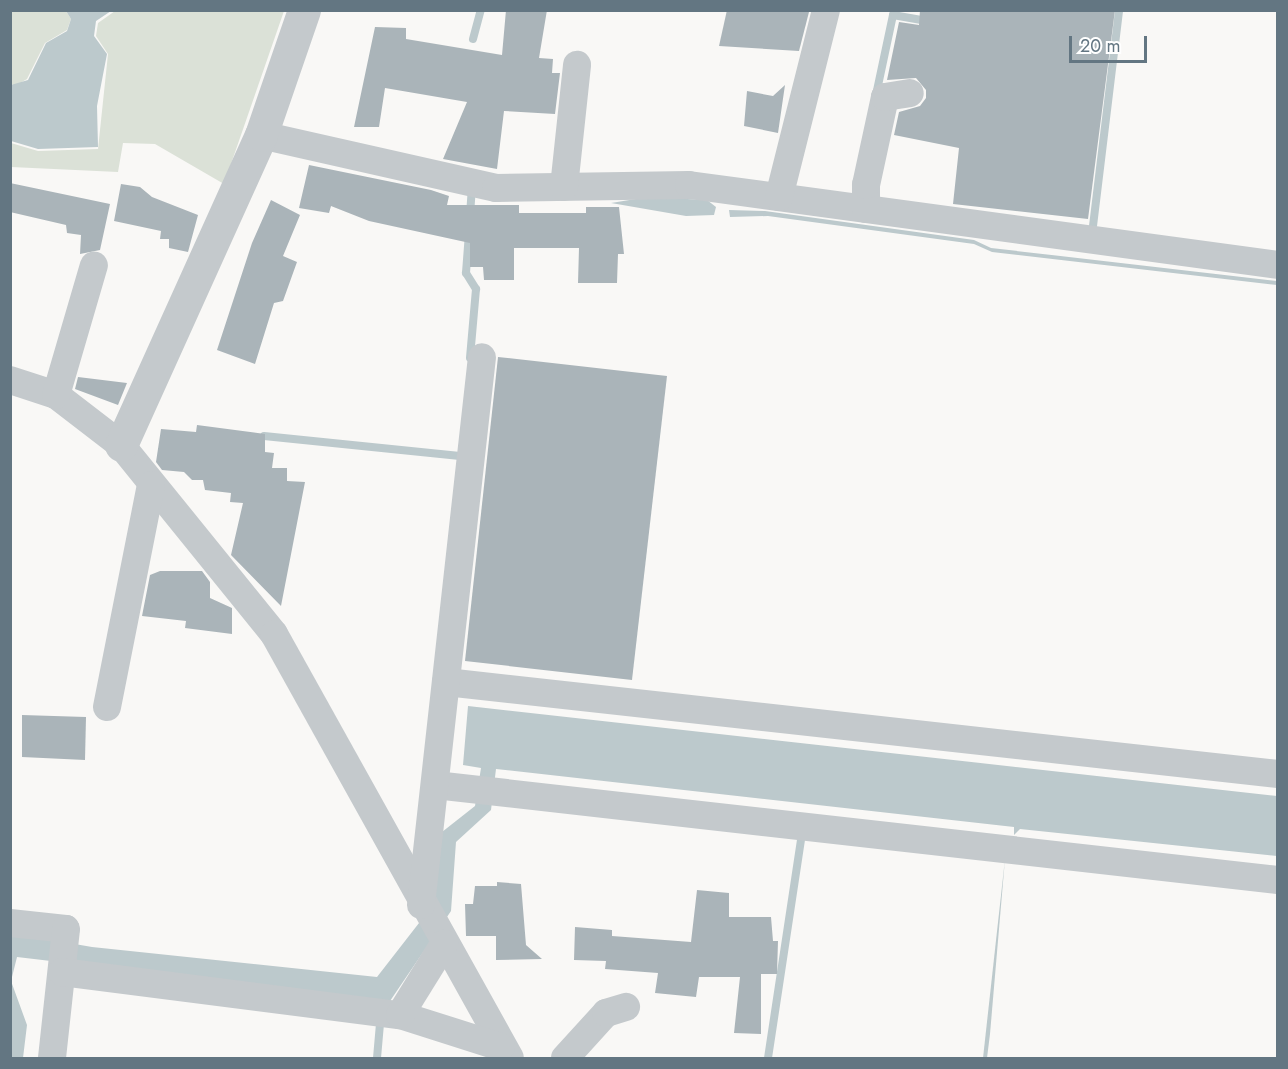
<!DOCTYPE html>
<html>
<head>
<meta charset="utf-8">
<style>
  body { margin:0 }
  #map { position:relative; width:1288px; height:1069px; overflow:hidden; background:#f9f8f6; font-family:Jost,sans-serif }
  div>[style] { position:absolute }
  .green>* { inset:0; background:#dbe1d7 }
  .water>* { inset:0; background:#bcc9cc }
  .stream>* { height:8px; margin:-4px; padding:0 4px; transform-origin:4px; border-radius:4px; background:#bcc9cc }
  .building>* { inset:0; background:#aab4b9 }
  .minor>* { height:28px; margin:-14px; padding:0 14px; transform-origin:14px; border-radius:14px; background:#c4c9cc }
  .tertiary>* { height:33px; margin:-16.5px; padding:0 16.5px; transform-origin:16.5px; border-radius:16.5px; background:#c4c9cc }
  span { translate:-50% -50%; white-space:nowrap; text-align:center; line-height:1.15; -webkit-text-stroke:6px #fff; paint-order:stroke }
  .frame { position:absolute; inset:0; border:12px solid #637682; pointer-events:none }
  .scale { position:absolute; left:1069px; top:36px; width:78px; height:27px; box-sizing:border-box; border:3px solid #637682; border-top:0; padding-left:8px; font-size:18px; line-height:21px; white-space:nowrap; color:#637682; -webkit-text-stroke:4px #fff; paint-order:stroke }
</style>
</head>
<body>
<div id="map">
  <div class="green">
    <div style="clip-path:polygon(11px 10px,66px 11px,71px 19px,67px 30px,45px 43px,27px 79px,15px 86px,11px 84px)"></div>
    <div style="clip-path:polygon(115px 11px,284px 11px,224px 184px,155px 144px,123px 143px,118px 172px,11px 167px,11px 143px,38px 151px,98px 149px,108px 54px,96px 36px,98px 23px)"></div>
  </div>
  <div class="water">
    <div style="clip-path:polygon(66px 11px,111px 11px,96px 21px,94px 36px,107px 54px,97px 106px,98px 147px,38px 149px,11px 141px,11px 85px,28px 80px,46px 43px,67px 31px,71px 19px)"></div>
    <div style="clip-path:polygon(648px 197px,707px 200px,716px 207px,714px 215px,686px 216px,611px 203px)"></div>
    <div style="clip-path:polygon(729px 210px,765px 211px,974px 240px,991px 248px,1277px 281px,1277px 285px,992px 252px,974px 244px,768px 216px,730px 217px)"></div>
    <div style="clip-path:polygon(468px 706px,1277px 796px,1277px 856px,1020px 829px,1014px 835px,1014px 827px,496px 769px,491px 810px,456px 842px,451px 911px,390px 1001px,17px 957px,11px 981px,27px 1025px,23px 1058px,11px 1058px,11px 933px,92px 947px,377px 977px,433px 905px,442px 832px,475px 806px,481px 768px,463px 765px)"></div>
    <div style="clip-path:polygon(1005px 859px,990px 1034px,987px 1058px,983px 1058px)"></div>
  </div>
  <div class="stream">
    <div style="left:473px;top:39px;width:30px;rotate:-75deg"></div>
    <div style="left:876px;top:95px;width:82px;rotate:-78deg"></div>
    <div style="left:893px;top:15px;width:36px;rotate:10deg"></div>
    <div style="left:470px;top:215px;width:26px;rotate:-86deg"></div>
    <div style="left:1093px;top:226px;width:218px;rotate:-83.1deg"></div>
    <div style="left:469px;top:233px;width:40px;rotate:94.3deg"></div>
    <div style="left:466px;top:273px;width:19px;rotate:58deg"></div>
    <div style="left:476px;top:289px;width:69px;rotate:95deg"></div>
    <div style="left:264px;top:436px;width:197px;rotate:5.8deg"></div>
    <div style="left:377px;top:1058px;width:33px;rotate:-85deg"></div>
    <div style="left:768px;top:1058px;width:220px;rotate:-81.4deg"></div>
  </div>
  <div class="building">
    <div style="clip-path:polygon(506px 10px,547px 10px,539px 58px,553px 59px,552px 73px,560px 73px,555px 114px,504px 111px,497px 169px,443px 159px,467px 102px,385px 88px,379px 127px,354px 127px,375px 27px,406px 28px,406px 39px,502px 55px)"></div>
    <div style="clip-path:polygon(727px 10px,809px 12px,799px 51px,719px 46px)"></div>
    <div style="clip-path:polygon(920px 10px,1115px 10px,1088px 219px,953px 204px,959px 148px,894px 135px,899px 112px,920px 106px,926px 98px,926px 90px,916px 78px,887px 80px,899px 22px,919px 25px)"></div>
    <div style="clip-path:polygon(785px 85px,778px 133px,744px 126px,747px 91px,773px 96px)"></div>
    <div style="clip-path:polygon(309px 165px,431px 190px,449px 196px,447px 205px,519px 205px,519px 213px,586px 213px,586px 207px,619px 207px,624px 254px,618px 254px,617px 283px,578px 283px,579px 248px,514px 248px,514px 280px,484px 280px,483px 267px,470px 267px,470px 243px,369px 221px,331px 206px,329px 213px,299px 208px)"></div>
    <div style="clip-path:polygon(10px 183px,110px 204px,100px 250px,80px 254px,81px 235px,67px 233px,66px 225px,10px 212px)"></div>
    <div style="clip-path:polygon(121px 184px,140px 187px,152px 197px,198px 215px,188px 252px,169px 248px,169px 239px,160px 239px,161px 231px,114px 221px)"></div>
    <div style="clip-path:polygon(271px 200px,300px 215px,283px 256px,297px 262px,283px 301px,274px 303px,255px 364px,217px 350px,252px 243px)"></div>
    <div style="clip-path:polygon(498px 357px,667px 376px,632px 680px,465px 661px)"></div>
    <div style="clip-path:polygon(78px 377px,127px 383px,118px 405px,75px 389px)"></div>
    <div style="clip-path:polygon(197px 425px,265px 434px,265px 452px,274px 453px,272px 468px,287px 468px,287px 481px,305px 482px,281px 606px,231px 555px,243px 503px,230px 502px,231px 493px,205px 490px,203px 480px,192px 480px,184px 472px,162px 470px,156px 462px,161px 429px,196px 432px)"></div>
    <div style="clip-path:polygon(160px 571px,202px 571px,210px 582px,210px 598px,232px 608px,232px 634px,185px 628px,186px 621px,142px 616px,150px 575px)"></div>
    <div style="clip-path:polygon(22px 715px,86px 717px,85px 760px,22px 757px)"></div>
    <div style="clip-path:polygon(497px 882px,521px 884px,526px 945px,542px 959px,496px 960px,496px 936px,466px 936px,465px 904px,473px 904px,475px 886px,497px 886px)"></div>
    <div style="clip-path:polygon(697px 890px,729px 893px,729px 917px,771px 917px,773px 941px,778px 941px,777px 974px,761px 974px,761px 1034px,734px 1033px,740px 977px,699px 977px,696px 997px,655px 993px,658px 973px,605px 969px,606px 961px,574px 960px,575px 927px,612px 930px,612px 936px,691px 942px)"></div>
  </div>
  <div class="minor">
    <div style="left:261px;top:135px;width:241px;rotate:12.7deg"></div>
    <div style="left:496px;top:188px;width:193px;rotate:-0.9deg"></div>
    <div style="left:689px;top:185px;width:594px;rotate:7.73deg"></div>
    <div style="left:564px;top:187px;width:123px;rotate:-83.9deg"></div>
    <div style="left:779px;top:197px;width:193px;rotate:-75.9deg"></div>
    <div style="left:866px;top:209px;width:24px;rotate:-90deg"></div>
    <div style="left:866px;top:185px;width:90px;rotate:-77.8deg"></div>
    <div style="left:885px;top:97px;width:25px;rotate:-9deg"></div>
    <div style="left:10px;top:380px;width:48px;rotate:18.1deg"></div>
    <div style="left:56px;top:395px;width:82px;rotate:37.6deg"></div>
    <div style="left:121px;top:445px;width:243px;rotate:51deg"></div>
    <div style="left:274px;top:634px;width:485px;rotate:60.9deg"></div>
    <div style="left:56px;top:395px;width:135px;rotate:-73.7deg"></div>
    <div style="left:446px;top:682px;width:837px;rotate:6.31deg"></div>
    <div style="left:107px;top:707px;width:226px;rotate:-78.8deg"></div>
    <div style="left:435px;top:785px;width:848px;rotate:6.43deg"></div>
    <div style="left:421px;top:905px;width:551px;rotate:-83.65deg"></div>
    <div style="left:10px;top:923px;width:56px;rotate:6.1deg"></div>
    <div style="left:66px;top:929px;width:130px;rotate:96.2deg"></div>
    <div style="left:62px;top:972px;width:341px;rotate:7.3deg"></div>
    <div style="left:400px;top:1015px;width:106px;rotate:17.6deg"></div>
    <div style="left:400px;top:1015px;width:84px;rotate:-58.2deg"></div>
    <div style="left:565px;top:1058px;width:61px;rotate:-47.7deg"></div>
    <div style="left:606px;top:1013px;width:21px;rotate:-17deg"></div>
  </div>
  <div class="tertiary">
    <div style="left:121px;top:445px;width:340px;rotate:-65.7deg"></div>
    <div style="left:261px;top:135px;width:132px;rotate:-71deg"></div>
  </div>
  <div class="frame"></div>
  <div class="scale">20 m</div>
</div>
</body>
</html>
